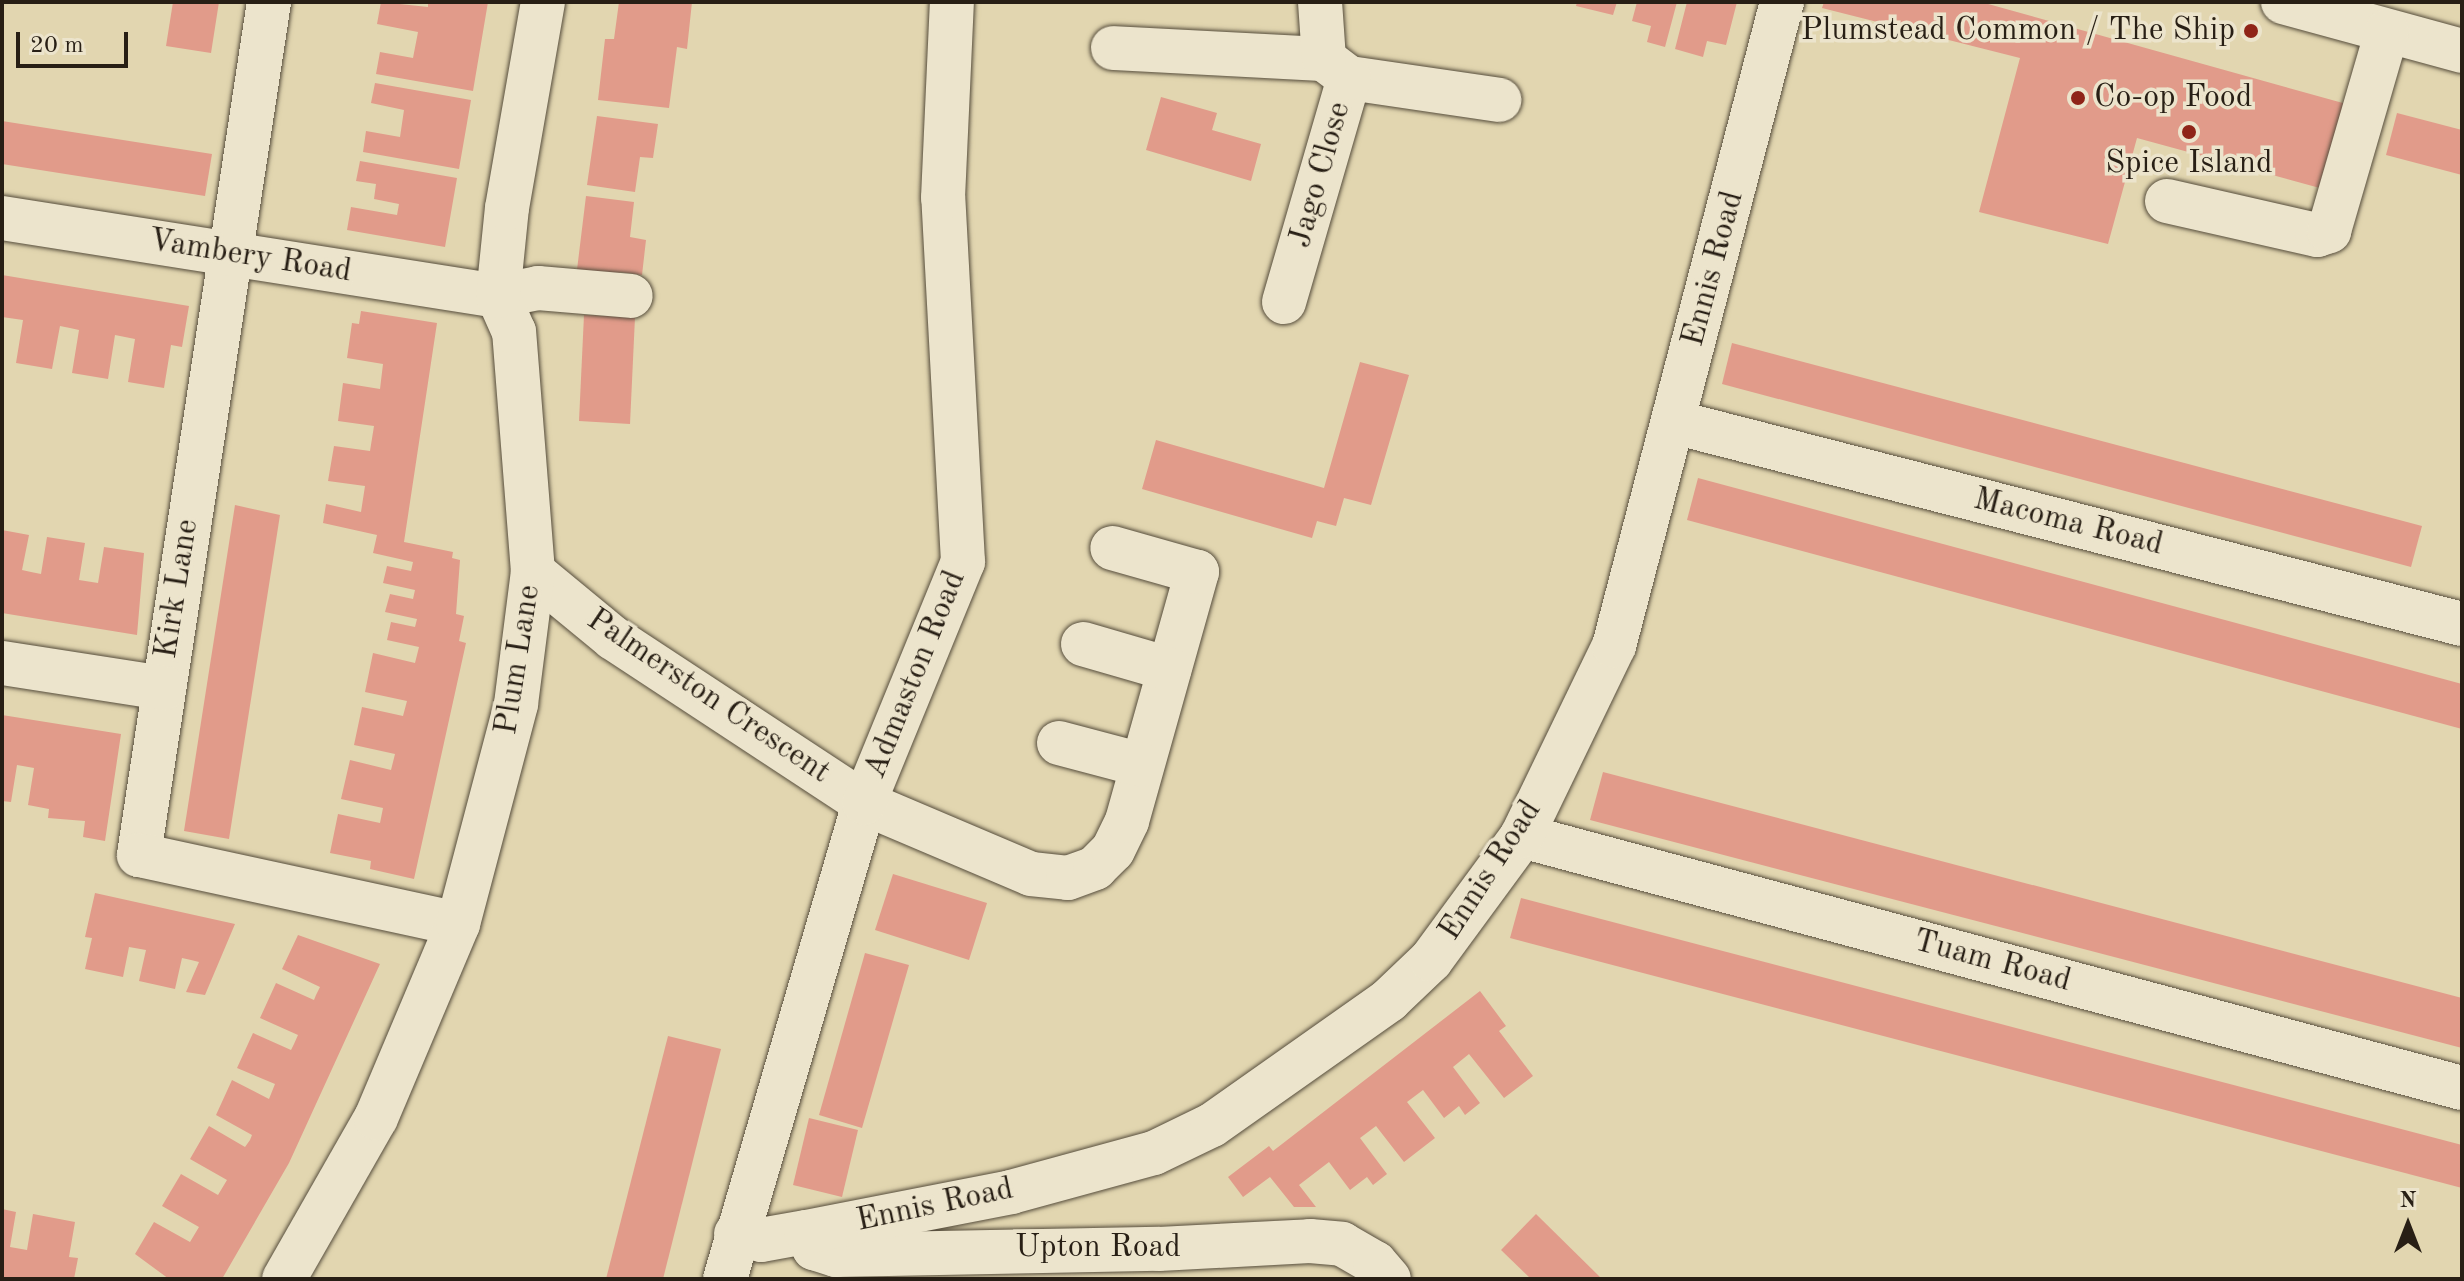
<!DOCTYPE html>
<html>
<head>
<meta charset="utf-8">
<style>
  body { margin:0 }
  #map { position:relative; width:2464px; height:1281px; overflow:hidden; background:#e2d6b0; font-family:"Old Standard TT",serif }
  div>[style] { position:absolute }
  .building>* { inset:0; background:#e19b8a }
  .roads { filter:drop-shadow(0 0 2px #564d3c) drop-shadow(0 0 2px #564d3c) }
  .minor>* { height:44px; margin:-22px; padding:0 22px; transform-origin:22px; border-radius:22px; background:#ece4cc }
  .dots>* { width:22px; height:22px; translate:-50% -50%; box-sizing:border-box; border:4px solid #ece4cc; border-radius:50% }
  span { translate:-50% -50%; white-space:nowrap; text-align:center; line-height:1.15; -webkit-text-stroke:7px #ece4cc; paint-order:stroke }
  .poi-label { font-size:32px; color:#281f15 }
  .right { translate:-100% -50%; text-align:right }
  .left { translate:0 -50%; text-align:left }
  .street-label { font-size:32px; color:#281f15 }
  .frame { position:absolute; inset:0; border:4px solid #281f15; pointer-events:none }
  .north { position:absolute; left:2368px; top:1185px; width:80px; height:80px; -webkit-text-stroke:6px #ece4cc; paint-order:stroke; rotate:0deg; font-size:22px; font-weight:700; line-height:32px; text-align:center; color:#281f15 }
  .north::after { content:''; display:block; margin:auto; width:28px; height:36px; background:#281f15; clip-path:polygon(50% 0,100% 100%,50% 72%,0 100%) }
  .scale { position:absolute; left:16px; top:32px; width:112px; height:36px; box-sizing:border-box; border:4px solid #281f15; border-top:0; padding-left:10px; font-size:24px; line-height:28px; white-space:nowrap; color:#281f15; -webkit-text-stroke:6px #ece4cc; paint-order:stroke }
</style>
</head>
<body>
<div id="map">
  <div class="building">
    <div style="clip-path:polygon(173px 2px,219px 2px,211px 53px,166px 46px)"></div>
    <div style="clip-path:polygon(381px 2px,428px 7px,428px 2px,488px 2px,473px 91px,376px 74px,380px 52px,413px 58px,418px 32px,377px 24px)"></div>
    <div style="clip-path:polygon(619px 2px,692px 2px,687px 49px,677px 47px,669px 108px,598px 100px,605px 39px,614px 39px)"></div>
    <div style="clip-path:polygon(1577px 2px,1617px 2px,1613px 15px,1576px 6px)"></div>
    <div style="clip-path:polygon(1637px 2px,1677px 2px,1665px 47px,1647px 42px,1651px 26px,1632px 21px)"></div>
    <div style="clip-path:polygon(1687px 2px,1737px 2px,1726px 45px,1707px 41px,1703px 57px,1675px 49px)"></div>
    <div style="clip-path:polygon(1824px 2px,1981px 2px,2350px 105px,2327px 190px,2137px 138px,2108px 244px,1979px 212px,2020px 58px,1822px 8px)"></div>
    <div style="clip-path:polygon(375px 83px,471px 100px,459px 169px,363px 152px,366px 131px,400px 137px,404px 110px,371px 103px)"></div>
    <div style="clip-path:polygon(1161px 97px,1217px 113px,1212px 130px,1261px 144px,1251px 181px,1146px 150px)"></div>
    <div style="clip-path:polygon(2397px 113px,2462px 130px,2462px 175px,2386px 155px)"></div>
    <div style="clip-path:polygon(597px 116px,658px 124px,653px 158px,640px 157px,635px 192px,587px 185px)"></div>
    <div style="clip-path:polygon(2px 121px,212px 154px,205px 196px,2px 164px)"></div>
    <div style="clip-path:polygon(360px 161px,457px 178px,445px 247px,347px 230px,351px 207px,397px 215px,399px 204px,374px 199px,376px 184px,356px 181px)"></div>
    <div style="clip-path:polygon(586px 196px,634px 202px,630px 237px,646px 240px,642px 275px,620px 272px,619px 283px,576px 278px)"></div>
    <div style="clip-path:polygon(2px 275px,189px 306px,182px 347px,171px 345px,164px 388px,128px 382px,135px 339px,115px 335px,108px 379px,72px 373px,79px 330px,70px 328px,60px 326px,52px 369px,16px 363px,23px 320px,2px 317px)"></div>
    <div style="clip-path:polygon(361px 311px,437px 323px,404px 542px,453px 552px,452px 558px,460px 560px,456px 614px,464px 616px,459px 641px,466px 643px,414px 879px,370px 869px,371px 861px,330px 853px,338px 814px,380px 823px,383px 808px,341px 799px,350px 760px,391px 770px,395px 754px,354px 745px,362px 707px,403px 716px,407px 701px,365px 692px,373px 653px,415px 663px,419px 647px,387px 640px,391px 622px,415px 627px,417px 619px,385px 612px,390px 594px,413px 599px,415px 590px,383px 583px,387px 566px,411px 571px,413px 562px,373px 553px,377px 535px,323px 523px,326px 504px,361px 512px,365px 486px,328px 481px,334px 446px,370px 451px,374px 426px,338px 421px,343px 383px,380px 389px,383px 364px,347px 358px,352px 323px,359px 324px)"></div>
    <div style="clip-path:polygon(584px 315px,635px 317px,630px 424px,579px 421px)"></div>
    <div style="clip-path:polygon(1732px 343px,2422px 526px,2411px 567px,1722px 384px)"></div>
    <div style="clip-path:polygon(1360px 362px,1409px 375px,1371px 505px,1344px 498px,1336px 526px,1317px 521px,1312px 538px,1142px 489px,1156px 440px,1324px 488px)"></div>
    <div style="clip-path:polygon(1698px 478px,2462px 684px,2462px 729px,1687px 520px)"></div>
    <div style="clip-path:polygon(235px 505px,280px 515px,229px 839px,184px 831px)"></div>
    <div style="clip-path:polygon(2px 530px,29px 535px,22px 570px,31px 572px,41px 574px,47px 537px,85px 543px,79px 580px,98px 583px,104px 547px,144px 553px,137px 635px,2px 613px)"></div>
    <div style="clip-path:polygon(2px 715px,121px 734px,105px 841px,83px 837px,85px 821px,48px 818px,49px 809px,28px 805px,34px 768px,17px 765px,11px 802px,2px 801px)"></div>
    <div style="clip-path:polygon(1603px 772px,2462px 998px,2462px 1048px,1590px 820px)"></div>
    <div style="clip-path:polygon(893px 874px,987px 903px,969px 960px,875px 930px)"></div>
    <div style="clip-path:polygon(95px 893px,235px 924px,205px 995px,186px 992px,199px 962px,191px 960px,182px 958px,175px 989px,139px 981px,146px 950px,129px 947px,123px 977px,85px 969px,92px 938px,85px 937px)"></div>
    <div style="clip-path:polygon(1521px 898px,2462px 1145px,2462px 1188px,1510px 938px)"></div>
    <div style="clip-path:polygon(298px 935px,380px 964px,289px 1163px,222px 1279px,169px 1279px,135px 1254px,154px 1222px,190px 1242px,199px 1227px,162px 1206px,181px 1174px,218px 1195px,227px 1180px,190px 1159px,209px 1126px,245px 1147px,250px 1140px,252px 1135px,216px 1115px,232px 1080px,269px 1099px,275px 1084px,237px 1068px,253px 1033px,291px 1050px,294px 1044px,298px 1035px,260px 1018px,276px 983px,314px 1000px,316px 995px,320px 987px,282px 969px)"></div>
    <div style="clip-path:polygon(865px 953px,909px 965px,862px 1128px,819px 1115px)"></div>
    <div style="clip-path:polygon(1480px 991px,1506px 1026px,1499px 1031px,1533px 1076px,1504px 1098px,1469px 1054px,1453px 1067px,1480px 1103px,1465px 1115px,1459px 1106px,1444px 1118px,1423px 1090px,1407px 1102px,1435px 1138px,1404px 1162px,1376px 1126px,1360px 1138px,1387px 1174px,1373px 1185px,1367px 1177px,1350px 1190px,1329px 1162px,1299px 1185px,1316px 1207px,1294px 1207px,1270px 1177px,1243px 1197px,1228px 1177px,1269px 1146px,1273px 1151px)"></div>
    <div style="clip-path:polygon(668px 1036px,721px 1049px,663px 1279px,606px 1279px)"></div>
    <div style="clip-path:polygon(809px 1118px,858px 1130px,842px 1197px,793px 1185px)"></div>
    <div style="clip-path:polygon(2px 1209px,16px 1212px,10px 1247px,27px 1250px,33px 1214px,75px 1222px,69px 1257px,78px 1258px,74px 1279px,2px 1279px)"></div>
    <div style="clip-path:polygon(1536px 1214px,1602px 1279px,1531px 1279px,1501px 1250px)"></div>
  </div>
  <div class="roads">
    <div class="minor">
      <div style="left:269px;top:2px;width:863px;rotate:98.67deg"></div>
      <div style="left:139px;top:855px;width:326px;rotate:12.2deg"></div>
      <div style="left:2283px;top:2px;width:186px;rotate:15.3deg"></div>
      <div style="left:1113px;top:48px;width:211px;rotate:3deg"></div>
      <div style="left:1349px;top:78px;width:152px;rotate:8.3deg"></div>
      <div style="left:2167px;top:201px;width:154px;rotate:12.8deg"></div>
      <div style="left:2317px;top:235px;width:13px;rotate:-18deg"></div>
      <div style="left:2329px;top:231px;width:208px;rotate:-73.8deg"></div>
      <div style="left:2px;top:218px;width:502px;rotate:8.94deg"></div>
      <div style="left:498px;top:296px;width:41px;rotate:-11.3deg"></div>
      <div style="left:538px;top:288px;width:93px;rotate:4.9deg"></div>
      <div style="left:1284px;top:302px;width:233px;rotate:-73.8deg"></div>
      <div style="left:1349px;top:78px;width:31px;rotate:-143deg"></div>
      <div style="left:1324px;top:59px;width:57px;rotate:-94deg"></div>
      <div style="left:1674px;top:422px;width:813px;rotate:14.38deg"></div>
      <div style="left:533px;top:572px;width:104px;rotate:39.5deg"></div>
      <div style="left:613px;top:638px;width:300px;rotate:33.3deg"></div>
      <div style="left:864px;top:803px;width:181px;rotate:23deg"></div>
      <div style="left:1031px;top:874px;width:37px;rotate:6deg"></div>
      <div style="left:1068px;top:878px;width:29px;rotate:-20deg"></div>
      <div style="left:1095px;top:868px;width:25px;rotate:-45deg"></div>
      <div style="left:1113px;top:850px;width:32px;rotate:-64deg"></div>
      <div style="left:1127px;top:821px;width:259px;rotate:-74.3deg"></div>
      <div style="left:1197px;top:572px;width:88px;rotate:-164.2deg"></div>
      <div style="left:1083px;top:644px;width:90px;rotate:16.2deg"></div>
      <div style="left:2px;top:663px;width:164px;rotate:8.8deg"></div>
      <div style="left:1059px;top:743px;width:86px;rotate:14.8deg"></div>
      <div style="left:1522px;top:836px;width:973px;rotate:15.01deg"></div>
      <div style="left:807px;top:1233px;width:17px;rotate:65deg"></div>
      <div style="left:814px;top:1248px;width:23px;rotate:18deg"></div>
      <div style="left:836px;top:1255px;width:323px;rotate:-1.1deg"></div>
      <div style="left:1159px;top:1249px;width:151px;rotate:-3deg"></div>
      <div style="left:1310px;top:1241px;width:32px;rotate:5deg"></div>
      <div style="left:1342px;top:1244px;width:38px;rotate:30deg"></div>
      <div style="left:1375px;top:1263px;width:21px;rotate:49deg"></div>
      <div style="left:736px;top:1234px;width:26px;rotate:13deg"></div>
      <div style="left:761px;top:1240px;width:46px;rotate:-10.1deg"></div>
      <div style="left:806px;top:1232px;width:209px;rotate:-11deg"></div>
      <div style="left:1011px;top:1192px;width:148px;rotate:-15.3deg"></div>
      <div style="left:1154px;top:1153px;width:64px;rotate:-25.8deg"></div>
      <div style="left:1212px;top:1125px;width:217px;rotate:-35.2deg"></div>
      <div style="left:1389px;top:1000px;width:58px;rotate:-43.6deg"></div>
      <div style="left:1431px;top:960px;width:154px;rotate:-53.7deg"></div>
      <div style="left:1522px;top:836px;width:211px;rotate:-64.2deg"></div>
      <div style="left:1614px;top:646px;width:666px;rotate:-75.38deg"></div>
      <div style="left:284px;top:1279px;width:185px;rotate:-60.3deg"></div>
      <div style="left:376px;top:1118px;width:211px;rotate:-67.1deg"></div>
      <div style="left:458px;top:924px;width:228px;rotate:-75.2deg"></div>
      <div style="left:516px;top:704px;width:133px;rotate:-82.7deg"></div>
      <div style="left:533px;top:572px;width:241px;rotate:-94.5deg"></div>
      <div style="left:514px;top:332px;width:39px;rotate:-114deg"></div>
      <div style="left:498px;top:296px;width:88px;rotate:-84.2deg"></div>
      <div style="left:507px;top:208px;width:209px;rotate:-80.1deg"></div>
      <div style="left:725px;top:1279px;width:496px;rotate:-73.7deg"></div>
      <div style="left:864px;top:803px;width:261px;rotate:-67.7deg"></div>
      <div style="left:963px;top:562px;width:365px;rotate:-93.1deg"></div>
      <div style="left:943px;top:198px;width:196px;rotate:-87.4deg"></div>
    </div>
  </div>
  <div class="dots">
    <div style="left:2251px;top:31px;background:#8f2418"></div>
    <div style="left:2078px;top:98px;background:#8f2418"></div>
    <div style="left:2189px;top:132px;background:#8f2418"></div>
  </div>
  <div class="poi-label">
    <span class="right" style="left:2235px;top:31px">Plumstead Common / The Ship</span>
    <span class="left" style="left:2094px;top:98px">Co-op Food</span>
    <span style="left:2189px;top:164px">Spice Island</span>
  </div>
  <div class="street-label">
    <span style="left:1321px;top:175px;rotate:-74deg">Jago Close</span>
    <span style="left:250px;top:257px;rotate:9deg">Vambery Road</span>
    <span style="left:1714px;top:269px;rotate:-75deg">Ennis Road</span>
    <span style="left:2068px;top:523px;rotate:14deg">Macoma Road</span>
    <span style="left:178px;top:589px;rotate:-81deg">Kirk Lane</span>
    <span style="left:519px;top:660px;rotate:-81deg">Plum Lane</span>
    <span style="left:916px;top:675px;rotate:-68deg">Admaston Road</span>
    <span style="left:708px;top:697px;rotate:34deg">Palmerston Crescent</span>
    <span style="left:1491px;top:871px;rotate:-57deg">Ennis Road</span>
    <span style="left:1992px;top:962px;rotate:15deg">Tuam Road</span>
    <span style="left:935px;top:1206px;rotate:-12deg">Ennis Road</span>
    <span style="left:1098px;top:1248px">Upton Road</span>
  </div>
  <div class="frame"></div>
  <div class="north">N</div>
  <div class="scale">20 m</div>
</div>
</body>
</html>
